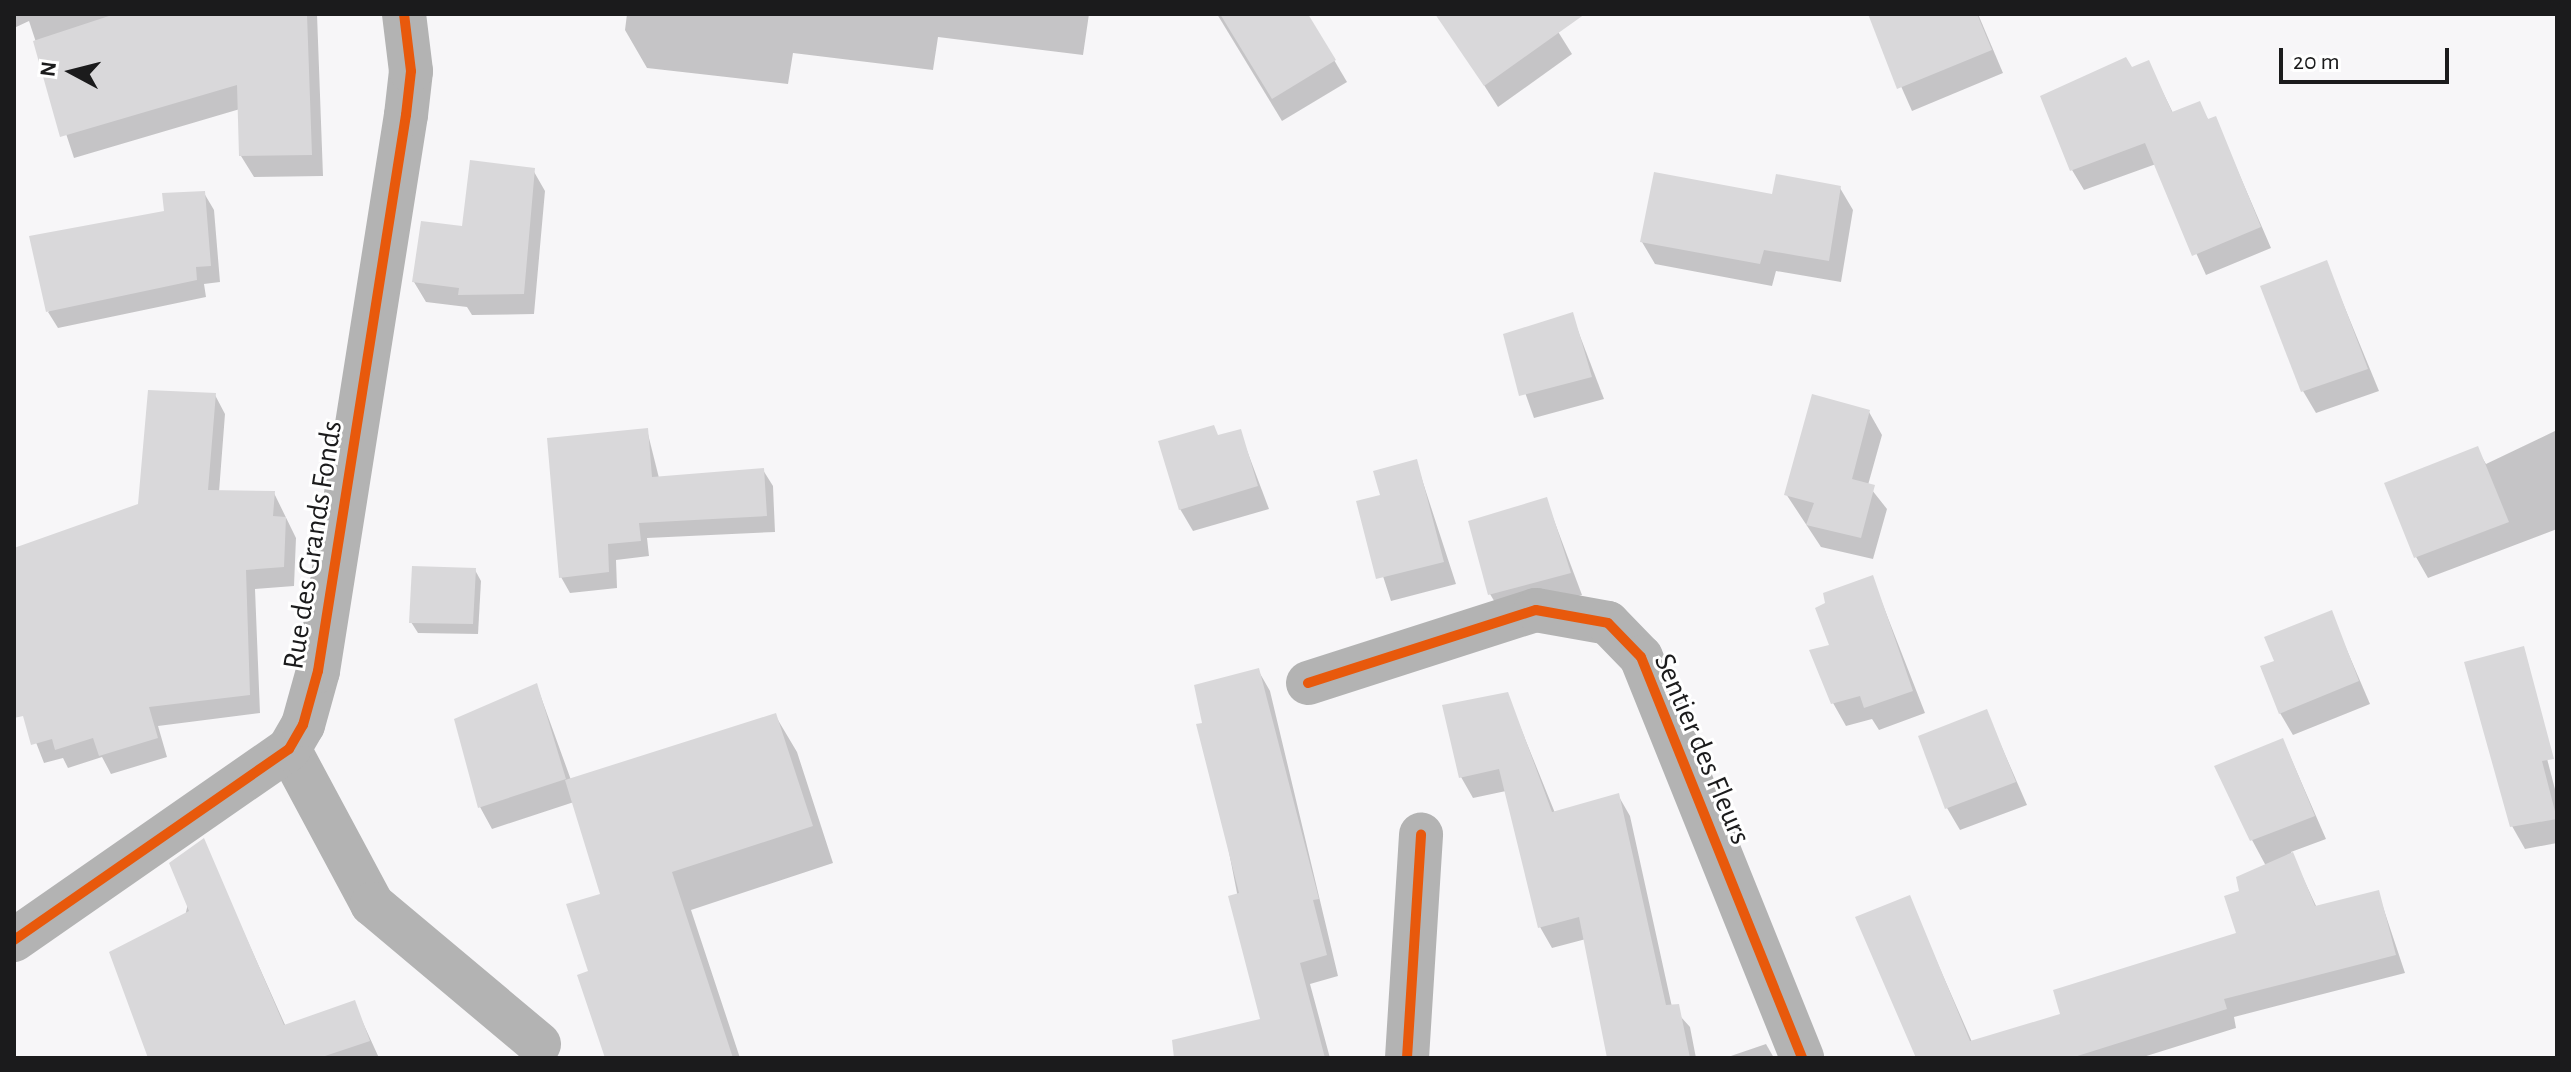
<!DOCTYPE html>
<html>
<head>
<meta charset="utf-8">
<style>
  body { margin:0 }
  #map { position:relative; width:2571px; height:1072px; overflow:hidden; background:#f7f6f8; font-family:"Alegreya Sans",sans-serif }
  div>[style] { position:absolute }
  .shadow>* { inset:0; background:#0003 }
  .building>* { inset:0; background:#d9d8da }
  .minor>* { height:44px; margin:-22px; padding:0 22px; transform-origin:22px; border-radius:22px; background:#b3b3b3 }
  .cycleway>* { height:10px; margin:-5px; padding:0 5px; transform-origin:5px; border-radius:5px; background:#e8590c }
  span { translate:-50% -50%; white-space:nowrap; text-align:center; line-height:1.15; -webkit-text-stroke:6px #fff; paint-order:stroke }
  .street-label { font-size:30px; color:#1b1b1c }
  .frame { position:absolute; inset:0; border:16px solid #1b1b1c; pointer-events:none }
  .north { position:absolute; left:32px; top:32px; width:80px; height:80px; -webkit-text-stroke:6px #fff; paint-order:stroke; rotate:277deg; font-size:22px; font-weight:700; line-height:32px; text-align:center; color:#1b1b1c }
  .north::after { content:''; display:block; margin:auto; width:28px; height:36px; background:#1b1b1c; clip-path:polygon(50% 0,100% 100%,50% 72%,0 100%) }
  .scale { position:absolute; left:2279px; top:48px; width:170px; height:36px; box-sizing:border-box; border:4px solid #1b1b1c; border-top:0; padding-left:10px; font-size:24px; line-height:28px; white-space:nowrap; color:#1b1b1c; -webkit-text-stroke:6px #fff; paint-order:stroke }
</style>
</head>
<body>
<div id="map">
  <div class="shadow">
    <div style="clip-path:polygon(14px 14px,317px 14px,323px 176px,254px 177px,241px 156px,240px 109px,74px 158px,29px 21px,14px 28px)"></div>
    <div style="clip-path:polygon(627px 14px,1089px 14px,1083px 55px,938px 37px,933px 70px,793px 53px,788px 84px,647px 68px,625px 30px)"></div>
    <div style="clip-path:polygon(1217px 14px,1307px 14px,1347px 82px,1282px 121px)"></div>
    <div style="clip-path:polygon(1470px 14px,1547px 14px,1572px 54px,1498px 107px,1448px 29px)"></div>
    <div style="clip-path:polygon(1894px 14px,1978px 14px,2003px 73px,1912px 111px,1873px 23px)"></div>
    <div style="clip-path:polygon(2148px 62px,2173px 113px,2199px 104px,2209px 121px,2215px 118px,2271px 248px,2206px 275px,2156px 164px,2084px 190px,2072px 170px)"></div>
    <div style="clip-path:polygon(533px 170px,545px 191px,534px 314px,472px 315px,467px 307px,426px 302px,414px 282px)"></div>
    <div style="clip-path:polygon(1840px 188px,1853px 210px,1841px 282px,1776px 271px,1772px 286px,1655px 264px,1642px 242px,1774px 196px)"></div>
    <div style="clip-path:polygon(204px 193px,214px 210px,220px 282px,204px 284px,206px 297px,58px 328px,48px 312px,166px 213px)"></div>
    <div style="clip-path:polygon(2326px 262px,2379px 391px,2316px 413px,2303px 391px)"></div>
    <div style="clip-path:polygon(1572px 315px,1604px 399px,1534px 418px,1505px 335px)"></div>
    <div style="clip-path:polygon(215px 395px,225px 414px,219px 492px,274px 493px,296px 538px,294px 586px,255px 589px,260px 713px,158px 726px,167px 757px,111px 774px,102px 757px,68px 768px,63px 758px,44px 763px,14px 686px,14px 550px,139px 505px)"></div>
    <div style="clip-path:polygon(1869px 412px,1882px 435px,1868px 485px,1887px 509px,1873px 559px,1821px 547px,1786px 494px)"></div>
    <div style="clip-path:polygon(647px 430px,659px 478px,763px 470px,773px 486px,775px 532px,647px 538px,649px 556px,616px 560px,617px 588px,570px 593px,561px 577px)"></div>
    <div style="clip-path:polygon(2557px 430px,2557px 529px,2428px 578px,2416px 557px,2477px 449px,2486px 464px)"></div>
    <div style="clip-path:polygon(1240px 432px,1269px 509px,1193px 531px,1180px 509px,1219px 437px)"></div>
    <div style="clip-path:polygon(1416px 461px,1456px 584px,1391px 601px,1359px 502px,1382px 497px)"></div>
    <div style="clip-path:polygon(1546px 499px,1582px 595px,1503px 616px,1490px 594px)"></div>
    <div style="clip-path:polygon(475px 570px,481px 581px,478px 634px,418px 633px,411px 622px)"></div>
    <div style="clip-path:polygon(1872px 577px,1925px 713px,1879px 730px,1872px 719px,1846px 726px,1833px 703px)"></div>
    <div style="clip-path:polygon(2331px 613px,2370px 704px,2293px 735px,2280px 713px,2276px 662px)"></div>
    <div style="clip-path:polygon(1258px 670px,1270px 691px,1338px 976px,1310px 984px,1330px 1058px,1253px 1058px,1262px 1021px,1204px 724px)"></div>
    <div style="clip-path:polygon(2525px 674px,2557px 797px,2557px 843px,2525px 849px,2512px 826px)"></div>
    <div style="clip-path:polygon(537px 686px,571px 780px,775px 715px,797px 752px,833px 863px,691px 910px,740px 1058px,607px 1058px,591px 972px,602px 895px,574px 802px,492px 829px,480px 807px)"></div>
    <div style="clip-path:polygon(1507px 694px,1555px 813px,1618px 795px,1630px 816px,1672px 1007px,1690px 1027px,1696px 1058px,1609px 1058px,1586px 939px,1552px 948px,1540px 927px,1506px 791px,1473px 798px,1461px 777px)"></div>
    <div style="clip-path:polygon(1986px 711px,2027px 805px,1960px 830px,1947px 808px)"></div>
    <div style="clip-path:polygon(2283px 740px,2326px 839px,2291px 852px,2317px 908px,2378px 892px,2405px 973px,2234px 1017px,2236px 1028px,2140px 1058px,1918px 1058px,1909px 898px,1972px 1042px,2062px 1016px,2239px 935px,2241px 892px,2266px 866px,2252px 840px)"></div>
    <div style="clip-path:polygon(203px 841px,286px 1027px,354px 1003px,379px 1058px,151px 1058px)"></div>
    <div style="clip-path:polygon(1766px 1044px,1774px 1058px,1725px 1058px)"></div>
  </div>
  <div class="building">
    <div style="clip-path:polygon(115px 14px,307px 14px,312px 155px,239px 156px,237px 85px,60px 137px,33px 41px)"></div>
    <div style="clip-path:polygon(1220px 14px,1308px 14px,1336px 60px,1272px 99px)"></div>
    <div style="clip-path:polygon(1435px 14px,1585px 14px,1484px 86px)"></div>
    <div style="clip-path:polygon(1868px 14px,1977px 14px,1992px 50px,1897px 89px)"></div>
    <div style="clip-path:polygon(2126px 57px,2132px 67px,2149px 60px,2172px 112px,2200px 101px,2208px 119px,2216px 116px,2261px 227px,2192px 256px,2145px 143px,2070px 171px,2040px 96px)"></div>
    <div style="clip-path:polygon(470px 160px,535px 168px,524px 294px,458px 295px,459px 288px,412px 282px,421px 221px,462px 226px)"></div>
    <div style="clip-path:polygon(1654px 172px,1772px 194px,1776px 174px,1841px 186px,1829px 261px,1764px 250px,1760px 264px,1640px 242px)"></div>
    <div style="clip-path:polygon(205px 191px,211px 266px,196px 267px,197px 280px,46px 312px,29px 236px,164px 211px,162px 193px)"></div>
    <div style="clip-path:polygon(2327px 260px,2368px 369px,2301px 392px,2260px 286px)"></div>
    <div style="clip-path:polygon(1573px 312px,1592px 377px,1519px 396px,1503px 334px)"></div>
    <div style="clip-path:polygon(148px 390px,216px 393px,208px 490px,275px 491px,273px 516px,286px 517px,284px 567px,246px 570px,250px 695px,149px 707px,158px 738px,99px 756px,93px 738px,55px 750px,52px 739px,31px 745px,23px 716px,14px 718px,14px 548px,138px 504px)"></div>
    <div style="clip-path:polygon(1812px 394px,1870px 410px,1852px 479px,1875px 485px,1861px 538px,1806px 525px,1814px 503px,1784px 495px)"></div>
    <div style="clip-path:polygon(1214px 425px,1218px 435px,1241px 429px,1258px 486px,1179px 510px,1158px 441px)"></div>
    <div style="clip-path:polygon(648px 428px,652px 477px,764px 468px,767px 516px,639px 523px,641px 541px,608px 544px,609px 572px,559px 578px,547px 438px)"></div>
    <div style="clip-path:polygon(2478px 446px,2509px 522px,2414px 558px,2384px 483px)"></div>
    <div style="clip-path:polygon(1417px 459px,1444px 562px,1376px 579px,1356px 501px,1380px 495px,1373px 471px)"></div>
    <div style="clip-path:polygon(1547px 497px,1571px 573px,1488px 595px,1468px 521px)"></div>
    <div style="clip-path:polygon(412px 566px,476px 568px,473px 624px,409px 623px)"></div>
    <div style="clip-path:polygon(1873px 575px,1913px 691px,1864px 708px,1860px 696px,1831px 704px,1809px 650px,1829px 645px,1815px 608px,1825px 603px,1823px 593px)"></div>
    <div style="clip-path:polygon(2332px 610px,2359px 681px,2279px 714px,2260px 666px,2274px 661px,2264px 637px)"></div>
    <div style="clip-path:polygon(2524px 646px,2554px 759px,2542px 761px,2557px 819px,2510px 827px,2464px 662px)"></div>
    <div style="clip-path:polygon(1259px 668px,1319px 899px,1313px 900px,1327px 955px,1300px 963px,1325px 1058px,1174px 1058px,1172px 1040px,1260px 1019px,1228px 896px,1239px 893px,1196px 724px,1202px 723px,1194px 685px)"></div>
    <div style="clip-path:polygon(537px 683px,566px 779px,478px 808px,454px 719px)"></div>
    <div style="clip-path:polygon(1508px 692px,1552px 812px,1619px 793px,1666px 1005px,1679px 1004px,1690px 1058px,1607px 1058px,1579px 917px,1538px 928px,1499px 769px,1459px 778px,1442px 705px)"></div>
    <div style="clip-path:polygon(1987px 709px,2016px 782px,1945px 809px,1918px 736px)"></div>
    <div style="clip-path:polygon(776px 713px,813px 826px,672px 872px,733px 1058px,605px 1058px,577px 975px,588px 971px,566px 904px,600px 894px,565px 780px)"></div>
    <div style="clip-path:polygon(2283px 738px,2315px 816px,2250px 841px,2214px 766px)"></div>
    <div style="clip-path:polygon(204px 838px,284px 1025px,355px 1000px,370px 1041px,319px 1058px,148px 1058px,109px 952px,189px 911px,169px 863px)"></div>
    <div style="clip-path:polygon(2293px 852px,2315px 906px,2379px 890px,2396px 955px,2224px 999px,2227px 1009px,2071px 1058px,1916px 1058px,1855px 917px,1910px 895px,1970px 1041px,2060px 1014px,2053px 990px,2236px 933px,2224px 896px,2239px 891px,2236px 877px)"></div>
  </div>
  <div class="minor">
    <div style="left:1308px;top:683px;width:239px;rotate:-17.8deg"></div>
    <div style="left:1536px;top:610px;width:73px;rotate:10.2deg"></div>
    <div style="left:1608px;top:623px;width:47px;rotate:45.9deg"></div>
    <div style="left:1641px;top:657px;width:432px;rotate:68.1deg"></div>
    <div style="left:289px;top:749px;width:176px;rotate:61.8deg"></div>
    <div style="left:372px;top:904px;width:218px;rotate:40deg"></div>
    <div style="left:14px;top:940px;width:335px;rotate:-34.8deg"></div>
    <div style="left:289px;top:749px;width:28px;rotate:-60deg"></div>
    <div style="left:303px;top:725px;width:56px;rotate:-74.5deg"></div>
    <div style="left:318px;top:671px;width:563px;rotate:-81.01deg"></div>
    <div style="left:406px;top:115px;width:44px;rotate:-83.5deg"></div>
    <div style="left:411px;top:71px;width:57px;rotate:-97deg"></div>
    <div style="left:1407px;top:1058px;width:224px;rotate:-86.4deg"></div>
  </div>
  <div class="cycleway">
    <div style="left:1308px;top:683px;width:239px;rotate:-17.8deg"></div>
    <div style="left:1536px;top:610px;width:73px;rotate:10.2deg"></div>
    <div style="left:1608px;top:623px;width:47px;rotate:45.9deg"></div>
    <div style="left:1641px;top:657px;width:432px;rotate:68.1deg"></div>
    <div style="left:14px;top:940px;width:335px;rotate:-34.8deg"></div>
    <div style="left:289px;top:749px;width:28px;rotate:-60deg"></div>
    <div style="left:303px;top:725px;width:56px;rotate:-74.5deg"></div>
    <div style="left:318px;top:671px;width:563px;rotate:-81.01deg"></div>
    <div style="left:406px;top:115px;width:44px;rotate:-83.5deg"></div>
    <div style="left:411px;top:71px;width:57px;rotate:-97deg"></div>
    <div style="left:1407px;top:1058px;width:224px;rotate:-86.4deg"></div>
  </div>
  <div class="street-label">
    <span style="left:313px;top:545px;rotate:-81deg">Rue des Grands Fonds</span>
    <span style="left:1702px;top:749px;rotate:67deg">Sentier des Fleurs</span>
  </div>
  <div class="frame"></div>
  <div class="north">N</div>
  <div class="scale">20 m</div>
</div>
</body>
</html>
